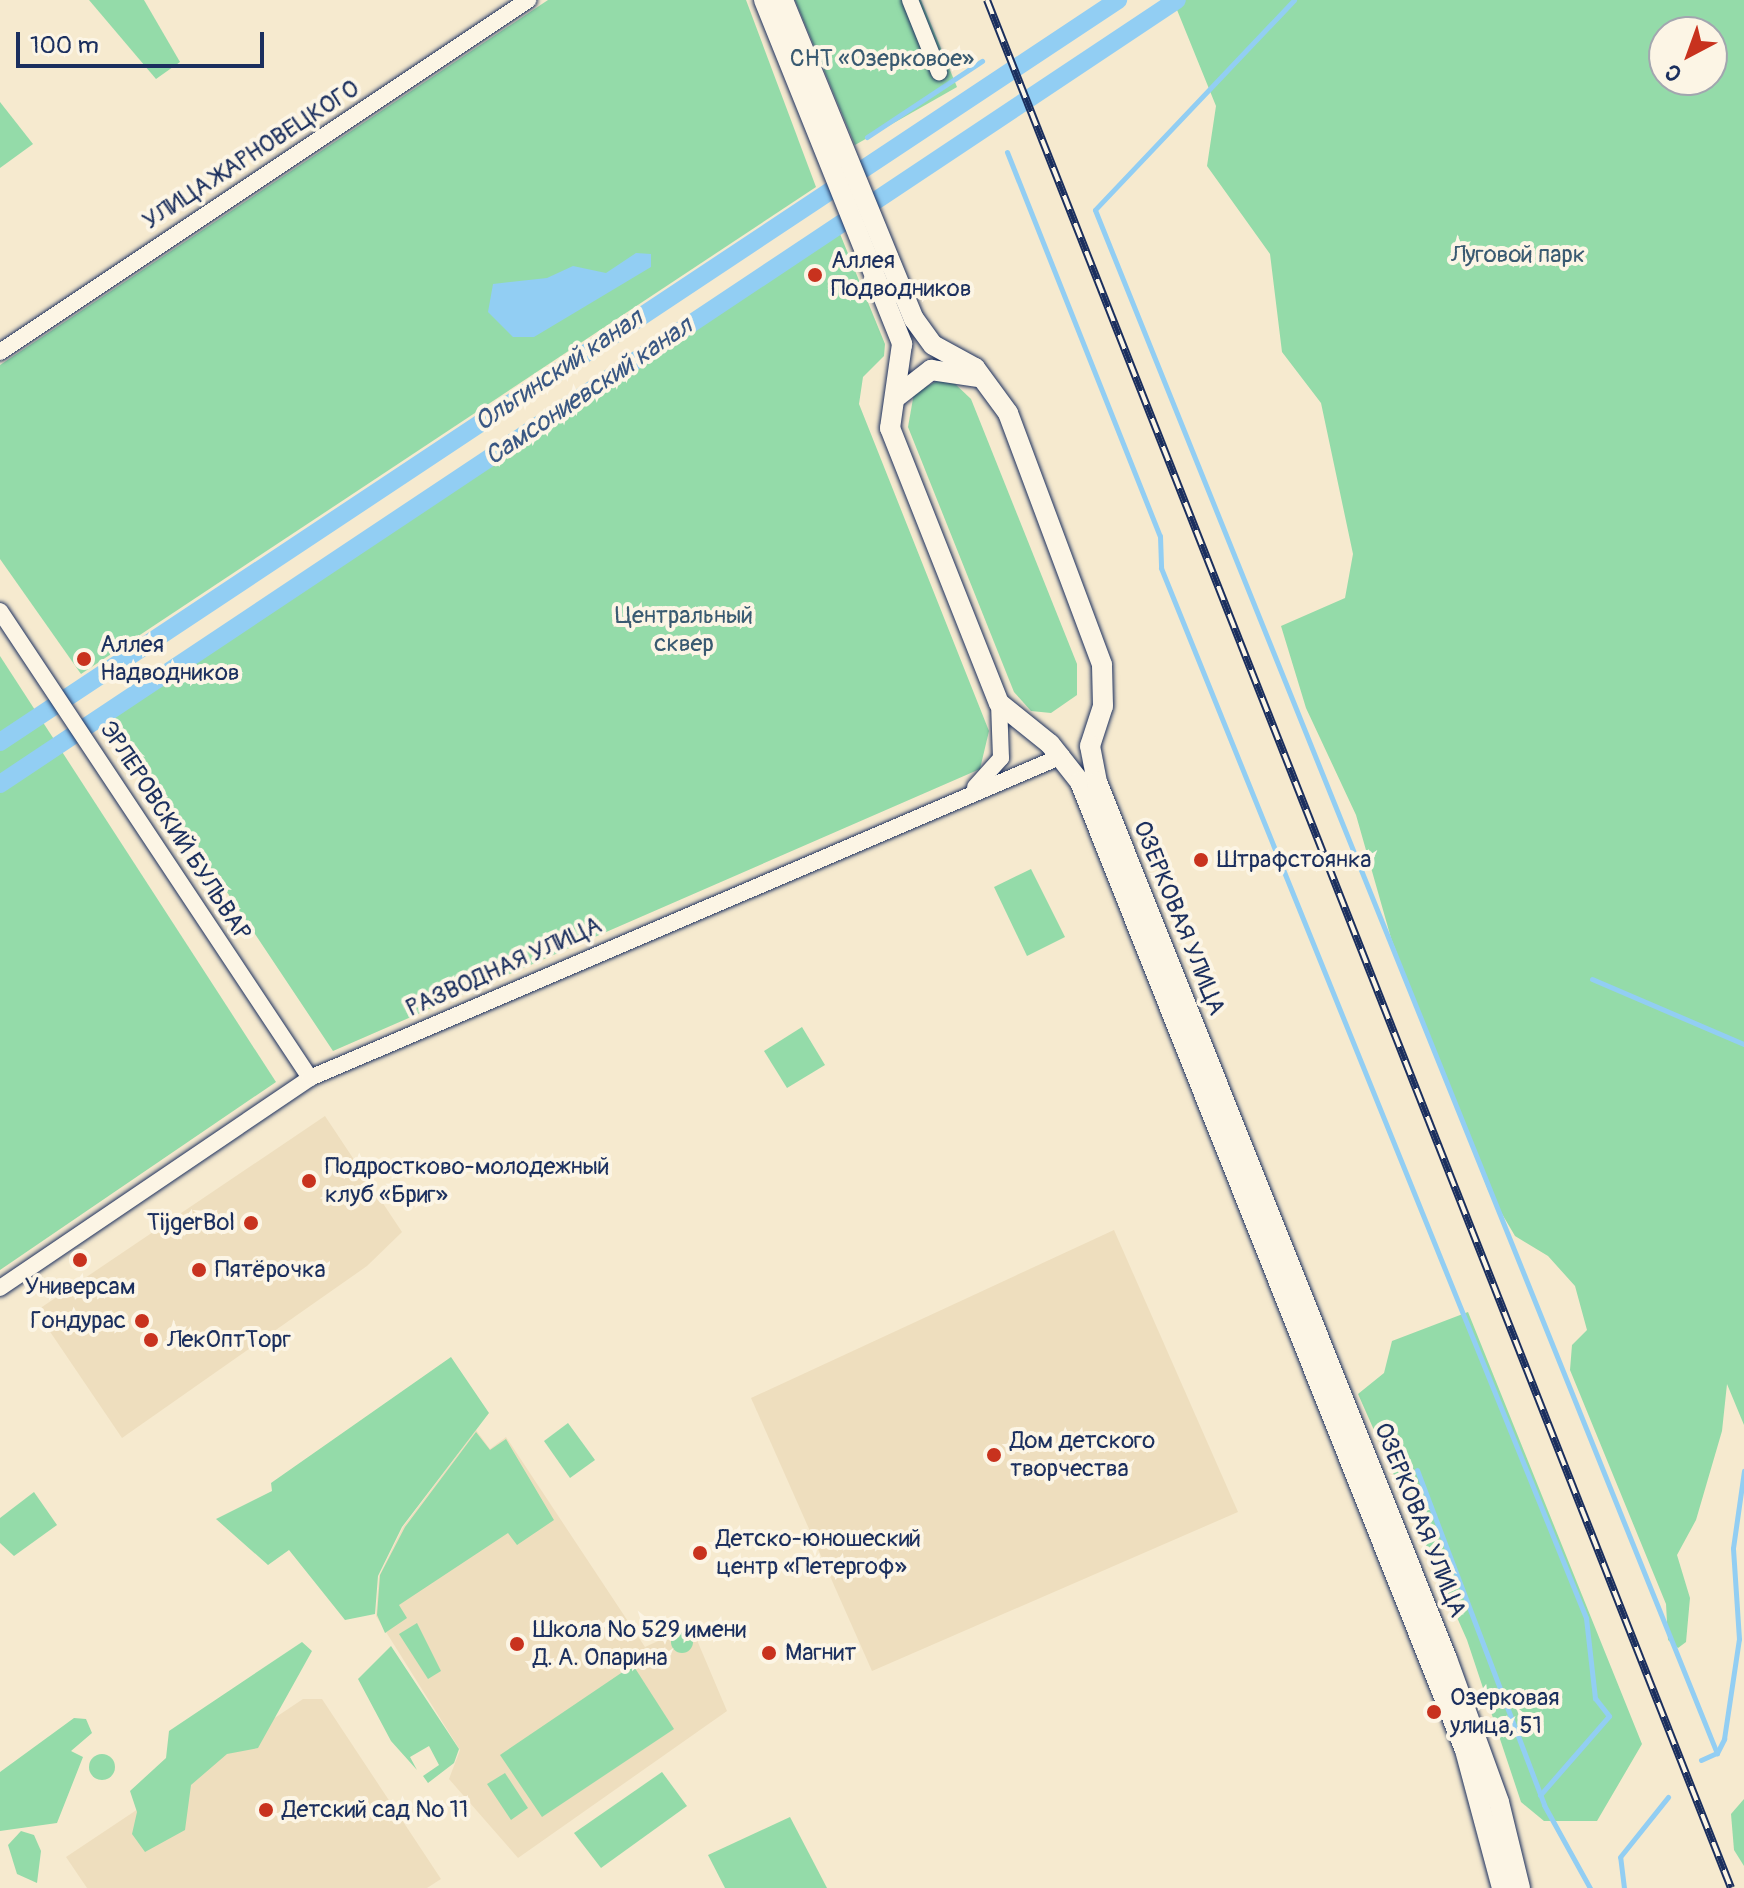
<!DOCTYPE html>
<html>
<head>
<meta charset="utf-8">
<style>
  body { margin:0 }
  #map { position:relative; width:1744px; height:1888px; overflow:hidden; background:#f6eacf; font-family:Pangolin,sans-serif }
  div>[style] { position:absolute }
  .built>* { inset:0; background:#eedebe }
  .green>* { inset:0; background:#94dba9 }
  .round { border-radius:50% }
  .water>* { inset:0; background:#92cef3 }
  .stream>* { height:5px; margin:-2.5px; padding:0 2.5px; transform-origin:2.5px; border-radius:2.5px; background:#92cef3 }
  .canal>* { height:18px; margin:-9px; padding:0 9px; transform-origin:9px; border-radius:9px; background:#92cef3 }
  .roads { filter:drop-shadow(0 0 2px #1b2f5e) drop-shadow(0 0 2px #1b2f5e) }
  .minor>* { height:16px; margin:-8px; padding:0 8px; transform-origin:8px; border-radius:8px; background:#fcf5e5 }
  .tertiary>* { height:20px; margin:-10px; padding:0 10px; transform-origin:10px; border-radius:10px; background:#fcf5e5 }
  .rail>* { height:8px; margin-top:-4px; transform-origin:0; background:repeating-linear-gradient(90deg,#fcf5e5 0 15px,#1b2f5e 0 30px); box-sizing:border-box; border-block:2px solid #1b2f5e }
  .dots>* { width:22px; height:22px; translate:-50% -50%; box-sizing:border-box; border:4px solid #fcf5e5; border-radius:50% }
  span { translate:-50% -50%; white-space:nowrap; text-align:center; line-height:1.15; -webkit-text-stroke:8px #fcf5e5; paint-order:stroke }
  .park-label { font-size:24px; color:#395a71 }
  .street-label { font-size:24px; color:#1b2f5e }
  .poi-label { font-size:24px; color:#1b2f5e }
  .left { translate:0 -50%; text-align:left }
  .right { translate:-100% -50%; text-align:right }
  .water-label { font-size:26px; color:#395783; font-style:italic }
  .north { position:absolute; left:1648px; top:16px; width:80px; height:80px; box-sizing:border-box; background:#fcf5e5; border:2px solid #a2a6af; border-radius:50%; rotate:221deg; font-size:22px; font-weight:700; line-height:32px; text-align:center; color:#1b2f5e }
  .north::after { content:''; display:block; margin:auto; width:28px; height:36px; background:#c8321e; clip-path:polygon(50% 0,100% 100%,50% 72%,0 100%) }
  .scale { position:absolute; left:16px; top:32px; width:248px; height:36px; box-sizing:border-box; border:4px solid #1b2f5e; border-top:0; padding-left:10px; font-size:24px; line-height:28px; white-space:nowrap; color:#1b2f5e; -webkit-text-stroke:6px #fcf5e5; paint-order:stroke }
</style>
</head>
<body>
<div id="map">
  <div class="built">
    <div style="clip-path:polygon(325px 1116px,402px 1232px,367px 1266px,122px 1438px,36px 1311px)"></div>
    <div style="clip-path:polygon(1114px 1230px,1238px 1512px,872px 1671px,751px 1398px)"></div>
    <div style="clip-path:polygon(476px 1430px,490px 1449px,506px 1437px,645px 1647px,691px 1626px,727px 1711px,518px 1858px,449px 1779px,460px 1750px,376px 1616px,379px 1576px,403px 1527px)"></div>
    <div style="clip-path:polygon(303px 1699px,322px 1699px,441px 1879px,427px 1888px,87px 1888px,66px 1857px)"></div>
  </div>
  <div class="green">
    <div style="clip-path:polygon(89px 0,144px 0,180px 62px,156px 79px)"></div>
    <div style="clip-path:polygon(548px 0,746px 0,816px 187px,81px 674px,0 559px,0 365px)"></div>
    <div style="clip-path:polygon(795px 0,921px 0,957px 87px,855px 145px)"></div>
    <div style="clip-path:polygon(evenodd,1173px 0,1744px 0,1744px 1425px,1727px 1384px,1722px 1431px,1696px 1520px,1677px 1555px,1690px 1598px,1686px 1642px,1678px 1648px,1668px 1640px,1666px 1604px,1570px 1370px,1572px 1345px,1587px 1330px,1575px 1286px,1548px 1256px,1515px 1236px,1488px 1190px,1391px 938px,1356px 815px,1306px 708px,1281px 626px,1345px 598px,1353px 554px,1321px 403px,1282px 352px,1270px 254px,1207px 166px,1216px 106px,1173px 0,1712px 32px,1712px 80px,1664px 80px,1664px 32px,1712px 32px)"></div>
    <div style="clip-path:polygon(0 102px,33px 144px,0 168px)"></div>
    <div style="clip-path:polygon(838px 229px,885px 344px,884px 356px,863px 377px,859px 404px,989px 731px,980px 769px,333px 1051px,111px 718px)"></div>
    <div style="clip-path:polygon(939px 380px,952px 381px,971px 399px,1077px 664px,1077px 695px,1051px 713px,1031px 711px,1014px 692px,908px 427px,914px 393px)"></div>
    <div style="clip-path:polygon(0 656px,276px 1082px,0 1270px)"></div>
    <div style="clip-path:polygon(1031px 869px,1065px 937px,1027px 956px,994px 887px)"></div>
    <div style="clip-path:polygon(802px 1027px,825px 1065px,787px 1088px,764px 1051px)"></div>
    <div style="clip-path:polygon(1468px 1312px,1642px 1744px,1597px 1821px,1544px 1821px,1521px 1802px,1467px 1640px,1358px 1394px,1384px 1373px,1392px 1341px)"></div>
    <div style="clip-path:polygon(451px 1357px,489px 1413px,402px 1527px,378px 1576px,375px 1614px,345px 1620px,289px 1550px,268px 1565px,216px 1519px,272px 1491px,271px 1483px)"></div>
    <div style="clip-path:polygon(568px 1423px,595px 1460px,570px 1478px,544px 1441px)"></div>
    <div style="clip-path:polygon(476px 1432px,490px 1450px,506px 1439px,554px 1520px,517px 1545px,508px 1533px,399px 1605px,407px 1618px,385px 1633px,377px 1615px,380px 1575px,405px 1527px)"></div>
    <div style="clip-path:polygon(34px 1492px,57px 1525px,14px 1556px,0 1543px,0 1518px)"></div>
    <div style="clip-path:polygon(417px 1623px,441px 1671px,428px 1679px,399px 1634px)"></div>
    <div class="round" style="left:671px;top:1631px;width:22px;height:22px"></div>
    <div style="clip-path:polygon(302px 1642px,312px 1651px,258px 1748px,227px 1754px,191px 1785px,185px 1830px,145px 1852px,132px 1834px,137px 1812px,130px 1791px,166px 1758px,169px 1731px)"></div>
    <div style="clip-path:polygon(391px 1646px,459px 1749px,454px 1763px,428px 1783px,423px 1776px,439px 1765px,429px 1746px,410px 1757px,417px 1770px,391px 1741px,358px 1679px)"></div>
    <div style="clip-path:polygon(633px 1665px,674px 1729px,542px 1817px,500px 1755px)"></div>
    <div style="clip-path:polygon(74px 1718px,86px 1719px,92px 1733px,71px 1751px,83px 1757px,57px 1823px,0 1831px,0 1772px)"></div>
    <div class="round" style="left:89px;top:1754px;width:26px;height:26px"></div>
    <div style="clip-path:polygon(662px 1772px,687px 1806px,601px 1868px,574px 1833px)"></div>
    <div style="clip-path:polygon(505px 1773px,528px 1808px,511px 1820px,487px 1784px)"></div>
    <div style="clip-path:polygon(1744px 1799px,1744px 1866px,1734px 1850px,1731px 1814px)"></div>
    <div style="clip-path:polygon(790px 1817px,827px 1888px,725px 1888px,708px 1855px)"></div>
    <div style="clip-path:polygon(21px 1831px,34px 1835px,41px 1851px,37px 1883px,17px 1874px,8px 1845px)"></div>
  </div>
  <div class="water">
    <div style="clip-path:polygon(636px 253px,651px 254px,651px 267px,534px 337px,513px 337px,488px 312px,493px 284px,547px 278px,573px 266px,606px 273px)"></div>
  </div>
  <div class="stream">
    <div style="left:1294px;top:0;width:289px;rotate:133.5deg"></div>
    <div style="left:1095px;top:210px;width:1664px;rotate:68.05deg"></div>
    <div style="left:867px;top:137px;width:138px;rotate:-33.5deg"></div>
    <div style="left:1007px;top:152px;width:413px;rotate:68.3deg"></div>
    <div style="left:1160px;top:536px;width:32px;rotate:88deg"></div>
    <div style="left:1161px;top:568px;width:1133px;rotate:67.96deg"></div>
    <div style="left:1586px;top:1618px;width:81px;rotate:83.6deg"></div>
    <div style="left:1595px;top:1698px;width:23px;rotate:52deg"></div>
    <div style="left:1609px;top:1716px;width:105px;rotate:131.1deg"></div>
    <div style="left:1592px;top:979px;width:165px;rotate:23.2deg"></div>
    <div style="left:1417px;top:1470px;width:358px;rotate:69.2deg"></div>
    <div style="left:1544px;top:1805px;width:95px;rotate:61deg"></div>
    <div style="left:1701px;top:1760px;width:17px;rotate:-24deg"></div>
    <div style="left:1717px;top:1753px;width:16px;rotate:-63deg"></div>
    <div style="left:1724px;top:1739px;width:101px;rotate:-81.5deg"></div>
    <div style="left:1739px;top:1639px;width:91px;rotate:-93.8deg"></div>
    <div style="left:1733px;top:1548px;width:78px;rotate:-81.9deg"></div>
    <div style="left:1624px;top:1888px;width:31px;rotate:-97deg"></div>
    <div style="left:1620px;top:1857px;width:77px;rotate:-51.3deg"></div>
  </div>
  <div class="canal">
    <div style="left:0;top:742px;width:1342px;rotate:-33.57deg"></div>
    <div style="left:0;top:784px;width:1414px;rotate:-33.67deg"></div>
  </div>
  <div class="roads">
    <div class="minor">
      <div style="left:910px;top:0;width:78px;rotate:68.1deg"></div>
      <div style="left:0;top:352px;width:635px;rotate:-33.69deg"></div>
      <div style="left:0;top:611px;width:561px;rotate:56.42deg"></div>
      <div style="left:975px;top:787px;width:39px;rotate:-48deg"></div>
      <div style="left:1001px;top:758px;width:55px;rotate:-92.1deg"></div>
      <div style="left:0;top:1288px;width:374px;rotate:-34.1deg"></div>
      <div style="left:310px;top:1078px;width:818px;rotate:-23.18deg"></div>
    </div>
    <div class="tertiary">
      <div style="left:764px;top:0;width:371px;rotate:68.1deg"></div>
      <div style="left:902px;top:344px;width:85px;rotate:98.1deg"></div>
      <div style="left:890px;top:428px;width:296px;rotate:68.4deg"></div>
      <div style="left:999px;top:703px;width:65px;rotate:38.8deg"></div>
      <div style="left:1050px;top:744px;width:48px;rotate:51.7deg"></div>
      <div style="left:1080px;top:782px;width:1042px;rotate:68.31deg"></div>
      <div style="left:1465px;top:1750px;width:143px;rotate:75deg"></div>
      <div style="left:783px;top:0;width:345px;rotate:67.7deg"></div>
      <div style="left:914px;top:319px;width:32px;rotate:54deg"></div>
      <div style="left:933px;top:345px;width:48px;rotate:28.7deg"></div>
      <div style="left:975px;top:368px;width:56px;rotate:53.7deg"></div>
      <div style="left:1008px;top:413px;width:269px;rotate:69.5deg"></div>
      <div style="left:1102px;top:665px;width:41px;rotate:88.6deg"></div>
      <div style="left:1103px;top:706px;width:42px;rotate:108deg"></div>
      <div style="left:1090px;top:746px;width:37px;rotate:79deg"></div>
      <div style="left:1097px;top:782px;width:944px;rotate:68.24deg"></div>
      <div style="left:1447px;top:1659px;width:152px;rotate:70deg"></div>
      <div style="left:1499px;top:1802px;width:89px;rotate:76.3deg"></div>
      <div style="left:895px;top:398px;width:46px;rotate:-37.9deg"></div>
      <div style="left:931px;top:370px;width:48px;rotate:8.5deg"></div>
    </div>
  </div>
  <div class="rail">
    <div style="left:987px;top:0;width:2029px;rotate:68.49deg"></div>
  </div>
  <div class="dots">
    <div style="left:815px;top:275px;background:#c8321e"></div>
    <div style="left:84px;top:659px;background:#c8321e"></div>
    <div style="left:1201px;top:860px;background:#c8321e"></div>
    <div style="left:309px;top:1181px;background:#c8321e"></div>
    <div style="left:251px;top:1223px;background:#c8321e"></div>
    <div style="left:80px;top:1260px;background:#c8321e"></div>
    <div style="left:199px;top:1270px;background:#c8321e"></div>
    <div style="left:142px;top:1321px;background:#c8321e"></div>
    <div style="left:151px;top:1340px;background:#c8321e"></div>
    <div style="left:994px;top:1455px;background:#c8321e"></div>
    <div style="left:700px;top:1553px;background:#c8321e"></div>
    <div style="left:517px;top:1644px;background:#c8321e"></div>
    <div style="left:769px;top:1653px;background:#c8321e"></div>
    <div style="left:1434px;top:1712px;background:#c8321e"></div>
    <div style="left:266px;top:1810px;background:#c8321e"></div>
  </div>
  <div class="park-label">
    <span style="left:882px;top:59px">СНТ «Озерковое»</span>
    <span style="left:1518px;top:255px">Луговой парк</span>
    <span style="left:684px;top:630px">Центральный<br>сквер</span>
  </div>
  <div class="street-label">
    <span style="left:251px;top:155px;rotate:-33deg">УЛИЦА ЖАРНОВЕЦКОГО</span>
    <span style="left:175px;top:831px;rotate:57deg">ЭРЛЕРОВСКИЙ БУЛЬВАР</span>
    <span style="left:1179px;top:918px;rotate:68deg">ОЗЕРКОВАЯ УЛИЦА</span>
    <span style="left:504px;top:967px;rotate:-24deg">РАЗВОДНАЯ УЛИЦА</span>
    <span style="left:1420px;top:1520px;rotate:68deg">ОЗЕРКОВАЯ УЛИЦА</span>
  </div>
  <div class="poi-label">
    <span class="left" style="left:831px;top:275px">Аллея<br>Подводников</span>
    <span class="left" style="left:100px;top:659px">Аллея<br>Надводников</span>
    <span class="left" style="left:1217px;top:860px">Штрафстоянка</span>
    <span class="left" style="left:325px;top:1181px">Подростково-молодежный<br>клуб «Бриг»</span>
    <span class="right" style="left:235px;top:1223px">TijgerBol</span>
    <span class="left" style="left:215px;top:1270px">Пятёрочка</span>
    <span style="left:80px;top:1287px">Универсам</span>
    <span class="right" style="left:126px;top:1321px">Гондурас</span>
    <span class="left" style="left:167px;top:1340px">ЛекОптТорг</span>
    <span class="left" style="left:1010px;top:1455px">Дом детского<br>творчества</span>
    <span class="left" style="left:716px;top:1553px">Детско-юношеский<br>центр «Петергоф»</span>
    <span class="left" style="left:533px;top:1644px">Школа № 529 имени<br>Д. А. Опарина</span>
    <span class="left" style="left:785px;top:1653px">Магнит</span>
    <span class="left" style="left:1450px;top:1712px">Озерковая<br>улица, 51</span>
    <span class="left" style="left:282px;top:1810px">Детский сад № 11</span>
  </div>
  <div class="water-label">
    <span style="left:559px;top:371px;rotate:-34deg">Ольгинский канал</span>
    <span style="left:589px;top:392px;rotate:-34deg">Самсониевский канал</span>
  </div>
  <div class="north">С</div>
  <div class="scale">100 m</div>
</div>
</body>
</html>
